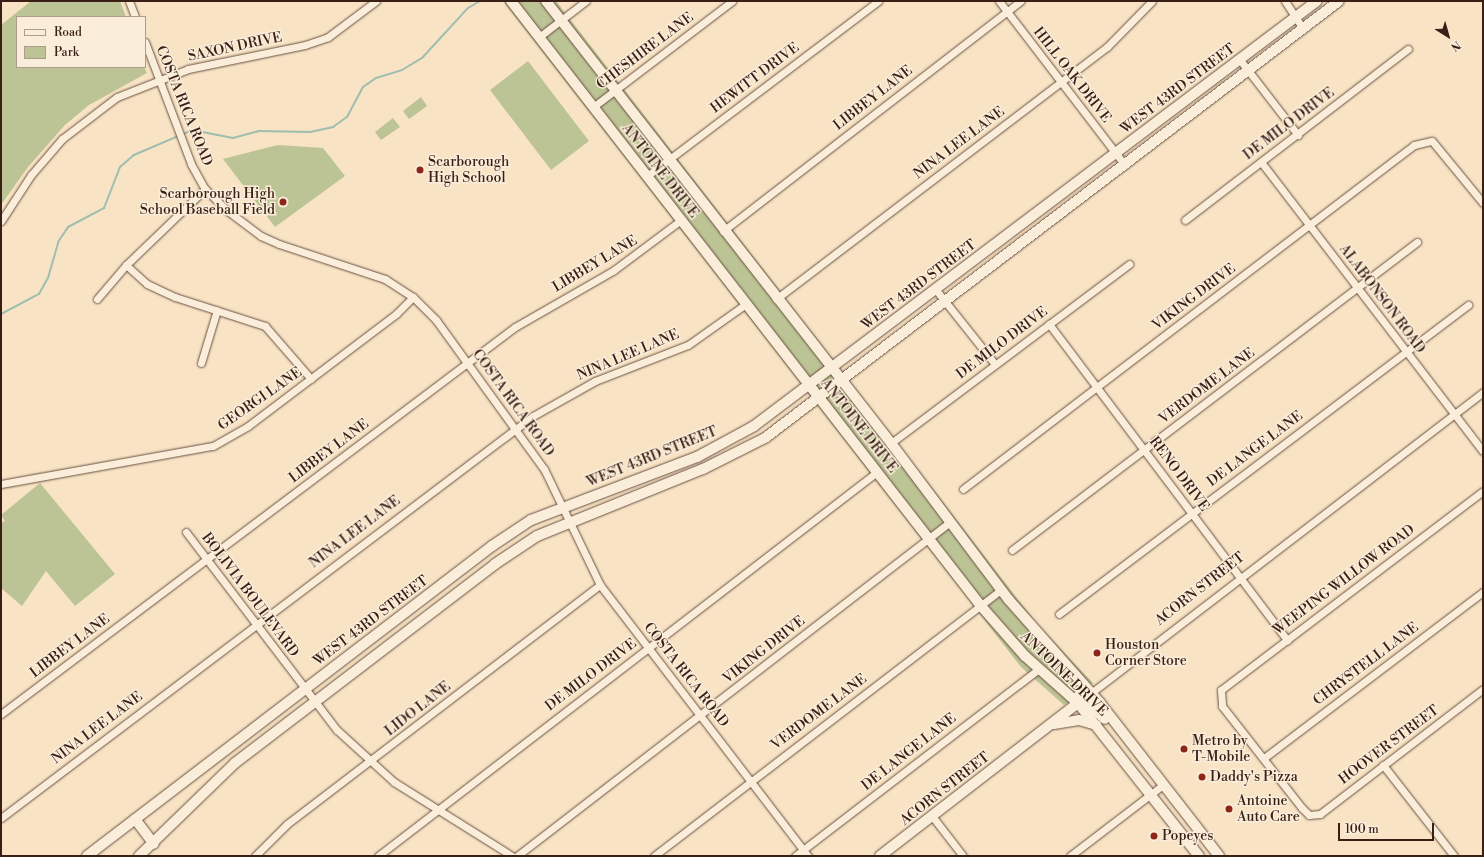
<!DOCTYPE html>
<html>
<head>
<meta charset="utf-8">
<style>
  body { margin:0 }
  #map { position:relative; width:1484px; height:857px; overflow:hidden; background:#f8e3c4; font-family:"Libre Bodoni",serif }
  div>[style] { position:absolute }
  .green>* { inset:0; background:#bcc495 }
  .stream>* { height:2px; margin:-1px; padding:0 1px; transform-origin:1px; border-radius:1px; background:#9ebeb0 }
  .roads { filter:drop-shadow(0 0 1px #695042) drop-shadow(0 0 1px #695042) }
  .street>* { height:7px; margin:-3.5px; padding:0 3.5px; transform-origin:3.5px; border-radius:3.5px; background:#faedd9 }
  .secondary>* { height:10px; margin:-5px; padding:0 5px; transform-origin:5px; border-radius:5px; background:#faedd9 }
  .dots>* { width:11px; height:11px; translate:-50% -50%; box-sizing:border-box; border:2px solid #faedd9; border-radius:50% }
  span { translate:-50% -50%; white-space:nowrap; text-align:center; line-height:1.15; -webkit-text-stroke:3px #faedd9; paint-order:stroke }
  .street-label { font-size:14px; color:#391f16 }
  .poi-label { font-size:14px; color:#391f16 }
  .left { translate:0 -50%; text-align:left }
  .right { translate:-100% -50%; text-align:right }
  .frame { position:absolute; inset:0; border:2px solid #391f16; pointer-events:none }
  .legend { position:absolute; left:16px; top:16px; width:130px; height:52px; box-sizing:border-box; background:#faedd9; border:1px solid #ad9b8b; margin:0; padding:5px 7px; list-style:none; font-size:12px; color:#391f16 }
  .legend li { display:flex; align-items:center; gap:8px; height:20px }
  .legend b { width:20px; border:1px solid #ad9b8b }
  .north { position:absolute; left:1428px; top:16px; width:40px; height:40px; -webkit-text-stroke:3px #faedd9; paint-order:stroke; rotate:143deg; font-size:11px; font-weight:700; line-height:16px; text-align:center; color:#391f16 }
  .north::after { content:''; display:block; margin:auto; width:14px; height:18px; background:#391f16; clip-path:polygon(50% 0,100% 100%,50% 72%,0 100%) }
  .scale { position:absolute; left:1338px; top:823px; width:96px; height:18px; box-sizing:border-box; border:2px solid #391f16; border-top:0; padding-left:5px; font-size:12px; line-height:14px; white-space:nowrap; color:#391f16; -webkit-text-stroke:3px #faedd9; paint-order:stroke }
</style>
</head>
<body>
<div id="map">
  <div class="green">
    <div style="clip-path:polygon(31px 1px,120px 1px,126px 17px,17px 17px,17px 67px,144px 67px,147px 73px,89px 105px,65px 125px,28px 167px,1px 205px,1px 25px)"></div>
    <div style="clip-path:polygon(503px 1px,556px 1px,1037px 624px,1093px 683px,1064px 705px,1021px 667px)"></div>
    <div style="clip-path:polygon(528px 61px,589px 141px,551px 170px,490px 90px)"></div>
    <div style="clip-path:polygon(421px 97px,427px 106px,409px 119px,403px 111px)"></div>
    <div style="clip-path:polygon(393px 118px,400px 127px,381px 140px,375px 132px)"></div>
    <div style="clip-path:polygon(278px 145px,323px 148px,345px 176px,275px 227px,223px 159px)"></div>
    <div style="clip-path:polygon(40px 483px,115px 574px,75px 606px,46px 571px,22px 606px,1px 588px,1px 523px,5px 521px,1px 515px)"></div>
  </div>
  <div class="stream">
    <div style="left:1px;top:314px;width:43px;rotate:-27.8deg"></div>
    <div style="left:39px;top:294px;width:18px;rotate:-61deg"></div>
    <div style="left:48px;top:278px;width:37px;rotate:-74deg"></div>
    <div style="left:58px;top:242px;width:18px;rotate:-56deg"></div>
    <div style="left:68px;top:227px;width:41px;rotate:-27.8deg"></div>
    <div style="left:104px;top:208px;width:44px;rotate:-68.7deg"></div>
    <div style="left:120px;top:167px;width:18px;rotate:-41deg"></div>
    <div style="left:134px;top:155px;width:63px;rotate:-23.3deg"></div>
    <div style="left:192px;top:130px;width:42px;rotate:11deg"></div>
    <div style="left:233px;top:138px;width:27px;rotate:-15deg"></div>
    <div style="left:259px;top:131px;width:51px;rotate:1.1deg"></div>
    <div style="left:310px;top:132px;width:24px;rotate:-12deg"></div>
    <div style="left:333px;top:127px;width:17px;rotate:-36deg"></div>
    <div style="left:347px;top:117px;width:34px;rotate:-62deg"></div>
    <div style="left:363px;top:87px;width:16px;rotate:-35deg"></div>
    <div style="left:376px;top:78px;width:27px;rotate:-17deg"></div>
    <div style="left:402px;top:70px;width:23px;rotate:-31deg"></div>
    <div style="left:422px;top:58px;width:68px;rotate:-47.4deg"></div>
    <div style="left:468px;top:8px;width:14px;rotate:-30deg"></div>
  </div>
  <div class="roads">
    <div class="street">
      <div style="left:129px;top:1px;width:17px;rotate:69deg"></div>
      <div style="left:999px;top:1px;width:207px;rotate:52.5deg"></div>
      <div style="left:1285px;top:1px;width:33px;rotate:57deg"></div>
      <div style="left:539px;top:37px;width:59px;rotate:-37.5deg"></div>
      <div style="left:145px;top:42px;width:130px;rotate:69.3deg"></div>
      <div style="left:191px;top:164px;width:29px;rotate:61deg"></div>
      <div style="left:205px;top:189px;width:33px;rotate:44deg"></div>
      <div style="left:229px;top:212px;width:40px;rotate:37deg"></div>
      <div style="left:261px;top:236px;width:20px;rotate:24deg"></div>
      <div style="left:279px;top:244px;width:112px;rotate:18.3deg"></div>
      <div style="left:385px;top:279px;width:33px;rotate:33deg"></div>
      <div style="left:413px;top:297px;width:33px;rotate:45deg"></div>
      <div style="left:436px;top:320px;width:184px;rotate:54.1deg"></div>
      <div style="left:544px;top:469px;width:129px;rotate:64.2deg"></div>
      <div style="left:600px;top:585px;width:342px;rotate:52.5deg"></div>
      <div style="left:1240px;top:60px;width:95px;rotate:52.3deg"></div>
      <div style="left:593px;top:107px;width:175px;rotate:-37.3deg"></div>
      <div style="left:1261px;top:162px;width:364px;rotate:52.5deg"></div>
      <div style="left:647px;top:176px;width:290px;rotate:-37.1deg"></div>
      <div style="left:1185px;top:220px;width:281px;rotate:-37.5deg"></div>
      <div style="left:1px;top:221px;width:55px;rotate:-56.9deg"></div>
      <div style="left:31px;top:175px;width:48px;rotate:-49.3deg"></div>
      <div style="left:62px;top:139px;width:69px;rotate:-37.4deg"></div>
      <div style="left:117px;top:97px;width:76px;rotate:-21.5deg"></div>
      <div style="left:188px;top:69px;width:119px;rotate:-11.6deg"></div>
      <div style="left:305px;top:45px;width:24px;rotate:-19deg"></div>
      <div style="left:328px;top:37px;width:60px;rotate:-36.9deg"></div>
      <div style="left:723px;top:231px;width:376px;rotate:-37.7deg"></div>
      <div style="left:126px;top:265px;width:28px;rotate:42deg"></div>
      <div style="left:147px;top:284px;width:31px;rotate:25deg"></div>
      <div style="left:175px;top:297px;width:95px;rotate:17.9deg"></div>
      <div style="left:265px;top:326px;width:70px;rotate:49deg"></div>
      <div style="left:936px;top:290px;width:93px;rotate:51.5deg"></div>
      <div style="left:97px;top:299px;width:45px;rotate:-49.5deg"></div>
      <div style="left:126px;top:265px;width:110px;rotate:-43.9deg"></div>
      <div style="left:776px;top:299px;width:416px;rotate:-37.3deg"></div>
      <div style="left:1107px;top:47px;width:64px;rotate:-45.6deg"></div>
      <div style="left:1049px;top:324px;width:396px;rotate:53deg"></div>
      <div style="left:201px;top:363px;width:55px;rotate:-73.2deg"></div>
      <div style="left:891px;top:443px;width:298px;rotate:-36.9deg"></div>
      <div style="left:1px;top:484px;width:215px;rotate:-10.2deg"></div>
      <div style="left:213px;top:446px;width:40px;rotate:-29.7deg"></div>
      <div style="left:248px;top:426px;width:186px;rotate:-37.1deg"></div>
      <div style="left:396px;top:314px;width:24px;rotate:-45deg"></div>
      <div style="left:963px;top:489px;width:567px;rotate:-37.33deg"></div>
      <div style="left:1414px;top:145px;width:18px;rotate:-13deg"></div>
      <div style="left:1432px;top:141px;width:80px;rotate:50.6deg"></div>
      <div style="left:1483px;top:491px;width:329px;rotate:142.8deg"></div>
      <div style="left:1221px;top:690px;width:16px;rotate:86deg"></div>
      <div style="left:1222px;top:706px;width:130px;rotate:51.9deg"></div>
      <div style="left:1302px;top:808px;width:10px;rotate:45deg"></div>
      <div style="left:1309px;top:815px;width:11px;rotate:-5deg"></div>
      <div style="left:1320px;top:814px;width:205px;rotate:-37.5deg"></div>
      <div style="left:186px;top:532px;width:249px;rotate:52.7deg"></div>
      <div style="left:337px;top:730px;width:77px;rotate:42.4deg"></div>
      <div style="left:394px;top:782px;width:139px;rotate:32.1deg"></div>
      <div style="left:1012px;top:550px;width:509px;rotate:-37.25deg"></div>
      <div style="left:1059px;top:614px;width:513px;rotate:-37.07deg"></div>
      <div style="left:1091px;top:693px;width:494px;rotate:-37.5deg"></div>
      <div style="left:1px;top:714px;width:643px;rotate:-36.98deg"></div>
      <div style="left:515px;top:327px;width:114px;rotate:-29.9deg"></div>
      <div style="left:614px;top:270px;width:84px;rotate:-36.7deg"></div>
      <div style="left:1264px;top:758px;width:275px;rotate:-37.2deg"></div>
      <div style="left:1383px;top:765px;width:115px;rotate:52deg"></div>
      <div style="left:932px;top:816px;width:51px;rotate:52.2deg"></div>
      <div style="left:1px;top:818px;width:667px;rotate:-37.08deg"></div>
      <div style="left:533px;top:416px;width:71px;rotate:-29.4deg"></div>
      <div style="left:595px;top:381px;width:100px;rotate:-21.2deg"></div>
      <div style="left:688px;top:345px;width:71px;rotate:-35.3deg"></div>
      <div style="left:255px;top:856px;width:45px;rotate:-45deg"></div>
      <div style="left:287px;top:824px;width:394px;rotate:-37.4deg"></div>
      <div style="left:378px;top:856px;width:630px;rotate:-37.58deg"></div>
      <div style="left:517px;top:856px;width:547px;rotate:-37.65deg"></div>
      <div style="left:654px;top:856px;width:437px;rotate:-37.5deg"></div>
      <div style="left:795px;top:856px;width:307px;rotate:-37.5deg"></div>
      <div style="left:1070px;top:856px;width:117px;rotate:-37.4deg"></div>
    </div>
    <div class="secondary">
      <div style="left:511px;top:1px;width:766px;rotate:52.16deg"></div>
      <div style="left:981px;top:606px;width:67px;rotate:48.7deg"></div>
      <div style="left:1025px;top:656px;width:71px;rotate:41.6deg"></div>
      <div style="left:1078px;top:703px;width:195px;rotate:51.7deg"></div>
      <div style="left:546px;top:1px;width:561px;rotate:52.03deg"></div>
      <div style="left:891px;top:443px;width:196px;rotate:53.1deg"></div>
      <div style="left:1009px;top:600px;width:137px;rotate:48.5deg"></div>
      <div style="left:1100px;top:703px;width:194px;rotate:52.1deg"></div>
      <div style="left:1079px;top:695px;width:35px;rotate:43deg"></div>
      <div style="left:1054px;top:724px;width:25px;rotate:-9deg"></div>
      <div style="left:1079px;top:720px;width:18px;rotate:16deg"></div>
      <div style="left:135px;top:819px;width:31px;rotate:53deg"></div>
      <div style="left:87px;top:856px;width:510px;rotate:-37.43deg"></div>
      <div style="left:492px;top:546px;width:47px;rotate:-33.7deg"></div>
      <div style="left:531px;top:520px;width:178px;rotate:-20.8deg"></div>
      <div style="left:697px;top:457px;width:65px;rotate:-28.5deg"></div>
      <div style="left:754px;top:426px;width:705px;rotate:-37.05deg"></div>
      <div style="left:139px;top:856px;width:134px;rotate:-44.1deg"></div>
      <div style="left:235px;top:763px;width:327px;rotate:-37.4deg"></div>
      <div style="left:495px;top:564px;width:50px;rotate:-33.7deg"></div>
      <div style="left:537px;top:536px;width:179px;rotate:-22deg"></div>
      <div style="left:703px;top:469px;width:69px;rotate:-26.6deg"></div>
      <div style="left:765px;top:438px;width:721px;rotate:-37.28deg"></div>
      <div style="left:880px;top:856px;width:267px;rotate:-37.7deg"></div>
    </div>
  </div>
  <div class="dots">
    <div style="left:420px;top:170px;background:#8f2418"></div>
    <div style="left:283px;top:202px;background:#8f2418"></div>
    <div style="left:1097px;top:653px;background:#8f2418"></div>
    <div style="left:1184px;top:749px;background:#8f2418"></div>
    <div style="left:1202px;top:777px;background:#8f2418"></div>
    <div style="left:1229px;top:809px;background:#8f2418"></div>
    <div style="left:1154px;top:836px;background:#8f2418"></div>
  </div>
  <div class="street-label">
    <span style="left:235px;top:47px;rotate:-12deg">SAXON DRIVE</span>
    <span style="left:645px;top:51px;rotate:-37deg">CHESHIRE LANE</span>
    <span style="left:1072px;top:75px;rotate:52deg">HILL OAK DRIVE</span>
    <span style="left:755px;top:78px;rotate:-37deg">HEWITT DRIVE</span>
    <span style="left:1178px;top:89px;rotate:-37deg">WEST 43RD STREET</span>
    <span style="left:873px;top:98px;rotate:-38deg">LIBBEY LANE</span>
    <span style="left:184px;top:106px;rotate:68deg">COSTA RICA ROAD</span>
    <span style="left:1289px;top:124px;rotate:-37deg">DE MILO DRIVE</span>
    <span style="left:959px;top:143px;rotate:-37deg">NINA LEE LANE</span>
    <span style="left:660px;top:171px;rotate:52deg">ANTOINE DRIVE</span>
    <span style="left:595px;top:264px;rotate:-31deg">LIBBEY LANE</span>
    <span style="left:919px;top:285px;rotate:-37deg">WEST 43RD STREET</span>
    <span style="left:1194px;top:297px;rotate:-37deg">VIKING DRIVE</span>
    <span style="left:1382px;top:299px;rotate:53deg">ALABONSON ROAD</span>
    <span style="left:1002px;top:343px;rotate:-37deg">DE MILO DRIVE</span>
    <span style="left:628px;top:355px;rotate:-23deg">NINA LEE LANE</span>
    <span style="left:1207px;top:386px;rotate:-37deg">VERDOME LANE</span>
    <span style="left:260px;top:399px;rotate:-35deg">GEORGI LANE</span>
    <span style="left:513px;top:403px;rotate:54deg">COSTA RICA ROAD</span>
    <span style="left:859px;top:426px;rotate:52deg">ANTOINE DRIVE</span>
    <span style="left:1255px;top:449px;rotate:-37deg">DE LANGE LANE</span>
    <span style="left:329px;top:451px;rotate:-37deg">LIBBEY LANE</span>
    <span style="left:652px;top:457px;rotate:-22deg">WEST 43RD STREET</span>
    <span style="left:1179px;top:474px;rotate:53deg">RENO DRIVE</span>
    <span style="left:355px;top:532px;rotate:-37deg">NINA LEE LANE</span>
    <span style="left:1344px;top:580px;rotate:-37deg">WEEPING WILLOW ROAD</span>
    <span style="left:1200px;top:589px;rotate:-38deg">ACORN STREET</span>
    <span style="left:250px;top:595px;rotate:53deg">BOLIVIA BOULEVARD</span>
    <span style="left:371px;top:621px;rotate:-37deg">WEST 43RD STREET</span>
    <span style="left:70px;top:646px;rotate:-37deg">LIBBEY LANE</span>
    <span style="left:764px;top:650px;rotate:-38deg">VIKING DRIVE</span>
    <span style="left:1366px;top:664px;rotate:-37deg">CHRYSTELL LANE</span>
    <span style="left:1064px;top:674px;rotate:44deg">ANTOINE DRIVE</span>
    <span style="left:591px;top:675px;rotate:-37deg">DE MILO DRIVE</span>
    <span style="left:686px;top:675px;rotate:52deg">COSTA RICA ROAD</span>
    <span style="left:418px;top:709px;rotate:-38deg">LIDO LANE</span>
    <span style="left:819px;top:712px;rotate:-37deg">VERDOME LANE</span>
    <span style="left:97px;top:728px;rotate:-37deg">NINA LEE LANE</span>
    <span style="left:1389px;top:745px;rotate:-37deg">HOOVER STREET</span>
    <span style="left:909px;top:752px;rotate:-38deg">DE LANGE LANE</span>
    <span style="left:945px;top:789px;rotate:-38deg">ACORN STREET</span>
  </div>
  <div class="poi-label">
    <span class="left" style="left:428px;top:170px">Scarborough<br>High School</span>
    <span class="right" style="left:275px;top:202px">Scarborough High<br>School Baseball Field</span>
    <span class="left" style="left:1105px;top:653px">Houston<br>Corner Store</span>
    <span class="left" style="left:1192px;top:749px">Metro by<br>T-Mobile</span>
    <span class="left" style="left:1210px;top:777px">Daddy's Pizza</span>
    <span class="left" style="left:1237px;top:809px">Antoine<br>Auto Care</span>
    <span class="left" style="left:1162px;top:836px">Popeyes</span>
  </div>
  <div class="frame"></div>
  <ul class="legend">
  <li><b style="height:5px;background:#faedd9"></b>Road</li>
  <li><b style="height:11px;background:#bcc495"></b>Park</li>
  </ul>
  <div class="north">N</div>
  <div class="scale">100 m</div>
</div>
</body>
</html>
